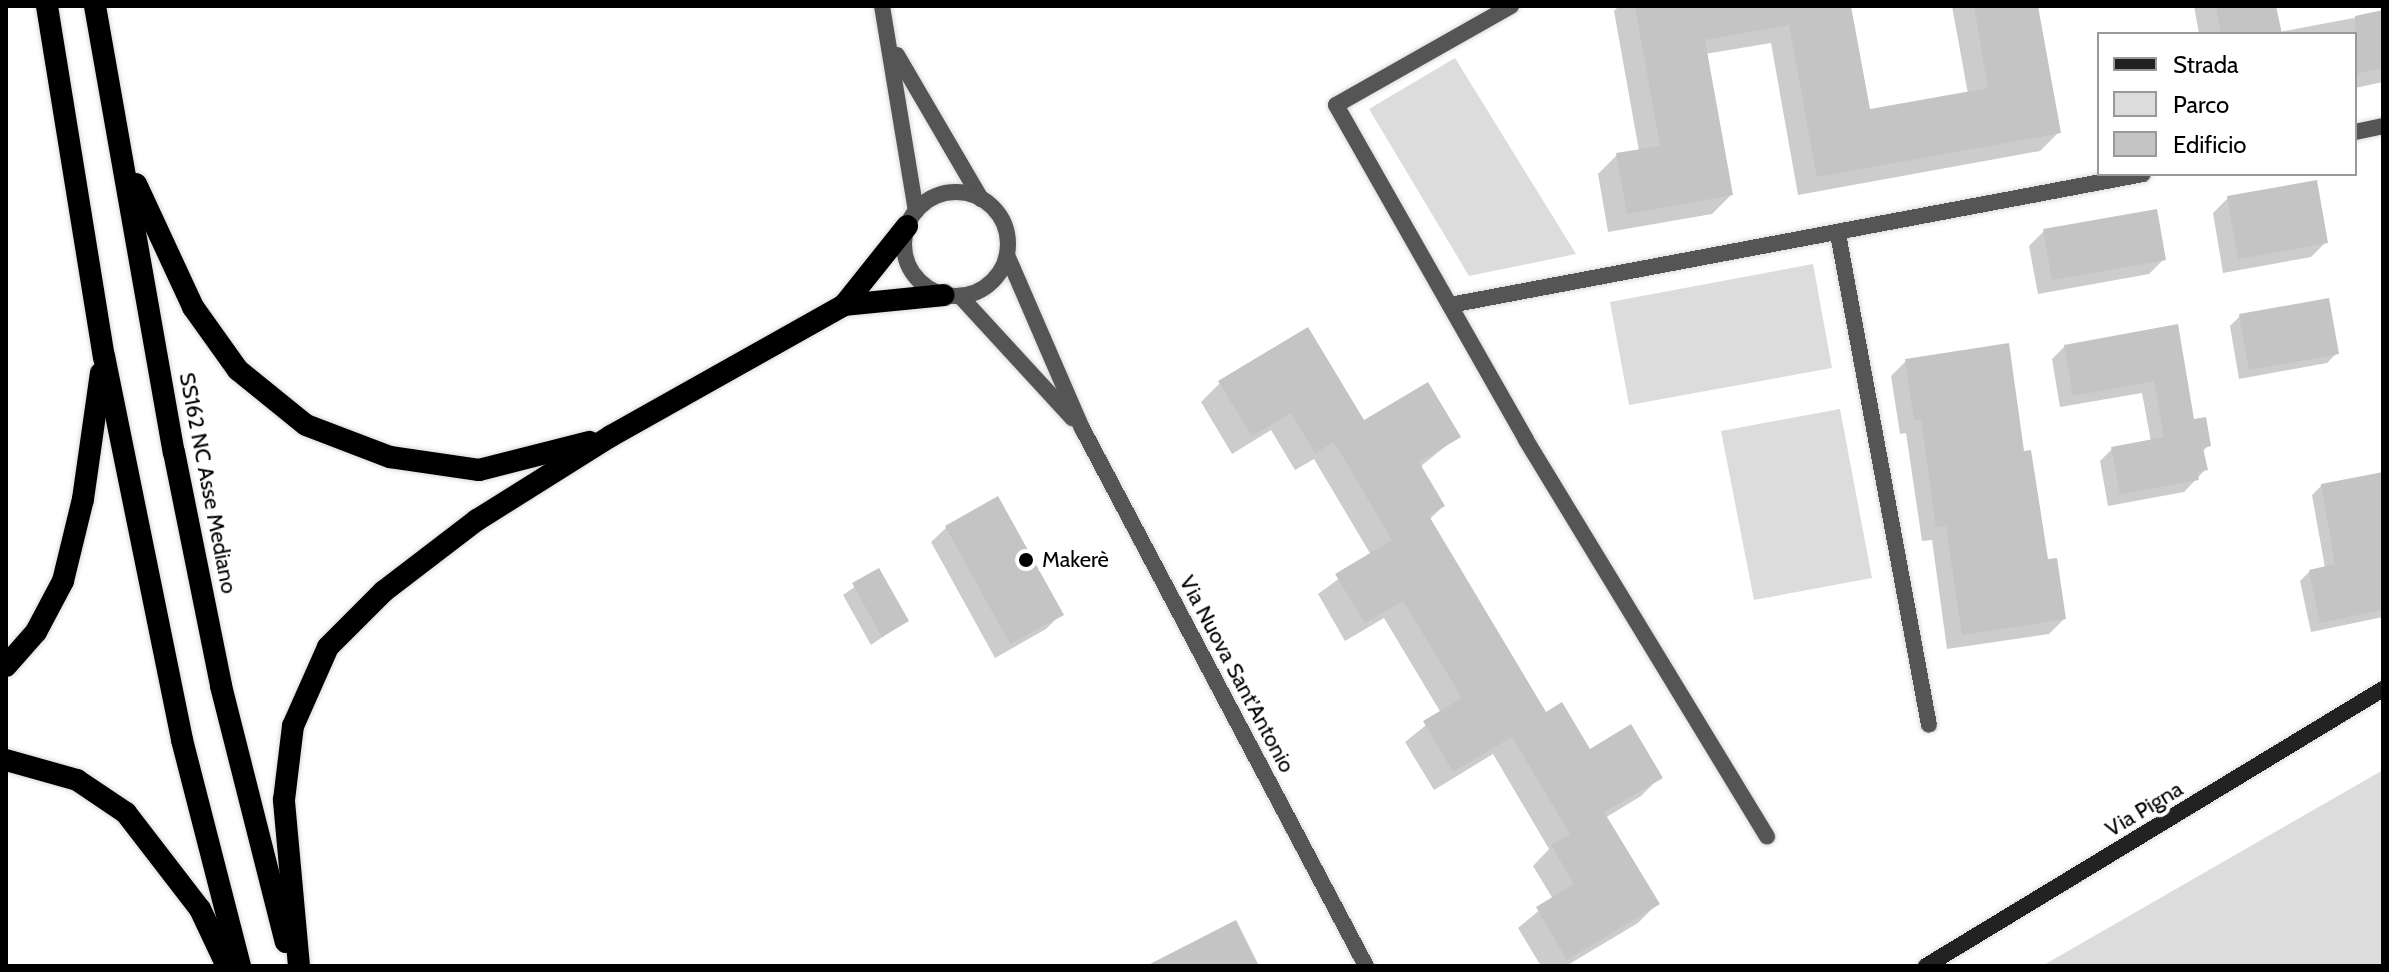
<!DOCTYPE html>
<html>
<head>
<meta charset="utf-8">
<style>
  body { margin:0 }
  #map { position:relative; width:2389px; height:972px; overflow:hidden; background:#fff; font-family:Cabin,sans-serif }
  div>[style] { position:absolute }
  .green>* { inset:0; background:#dcdcdc }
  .shadow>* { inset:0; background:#0003 }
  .building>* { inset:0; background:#c4c4c4 }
  .roads { filter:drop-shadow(0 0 2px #dbdbdb) drop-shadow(0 0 2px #dbdbdb) }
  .minor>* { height:16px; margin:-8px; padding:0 8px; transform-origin:8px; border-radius:8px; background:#555 }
  .tertiary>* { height:16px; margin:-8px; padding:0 8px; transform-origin:8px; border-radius:8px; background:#555 }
  .tertiary>.ring { margin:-8px; padding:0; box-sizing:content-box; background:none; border:16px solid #555; border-radius:50% }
  .secondary>* { height:16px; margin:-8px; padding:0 8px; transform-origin:8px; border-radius:8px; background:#222 }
  .trunk>* { height:22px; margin:-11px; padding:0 11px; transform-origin:11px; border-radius:11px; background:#000 }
  .dots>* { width:22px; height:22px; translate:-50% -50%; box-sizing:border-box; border:4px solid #fff; border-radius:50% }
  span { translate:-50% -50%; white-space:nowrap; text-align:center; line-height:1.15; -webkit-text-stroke:8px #fff; paint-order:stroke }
  .street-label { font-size:22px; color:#000 }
  .poi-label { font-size:22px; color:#000 }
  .left { translate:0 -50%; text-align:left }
  .frame { position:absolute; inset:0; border:8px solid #000; pointer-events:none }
  .legend { position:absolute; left:2097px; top:32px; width:260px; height:144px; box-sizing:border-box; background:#fff; border:2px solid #999; margin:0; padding:10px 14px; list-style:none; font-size:24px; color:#000 }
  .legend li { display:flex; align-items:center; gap:16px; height:40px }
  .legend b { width:40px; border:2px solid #999 }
</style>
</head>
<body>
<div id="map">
  <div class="green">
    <div style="clip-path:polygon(1455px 58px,1576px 254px,1469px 276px,1369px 109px)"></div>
    <div style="clip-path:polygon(1813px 264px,1832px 368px,1629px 405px,1610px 302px)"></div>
    <div style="clip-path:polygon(1840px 409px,1872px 578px,1754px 600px,1721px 431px)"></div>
    <div style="clip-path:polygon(2383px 770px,2383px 966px,2042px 966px)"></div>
  </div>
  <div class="shadow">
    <div style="clip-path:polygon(1619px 6px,1849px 6px,1868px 112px,1968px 94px,1952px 6px,2036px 6px,2059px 132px,2040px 151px,1798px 195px,1771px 43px,1705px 54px,1731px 195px,1712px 214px,1608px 232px,1598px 174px,1617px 155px,1639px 151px,1614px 11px)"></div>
    <div style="clip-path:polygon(2194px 6px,2274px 6px,2279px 32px,2380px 13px,2383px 6px,2383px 82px,2355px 88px,2355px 34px,2199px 34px)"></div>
    <div style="clip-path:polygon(2228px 198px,2326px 242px,2311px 257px,2223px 273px,2213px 213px)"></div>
    <div style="clip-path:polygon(2044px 231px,2164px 259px,2149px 274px,2038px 294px,2029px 246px)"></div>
    <div style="clip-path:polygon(2240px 316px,2337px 353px,2327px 363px,2239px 379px,2230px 326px)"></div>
    <div style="clip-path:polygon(2176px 327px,2193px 422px,2209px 445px,2202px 452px,2206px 469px,2184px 492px,2108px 506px,2100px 461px,2112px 449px,2151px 442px,2142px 393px,2060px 407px,2052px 359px,2065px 346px)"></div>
    <div style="clip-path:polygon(1906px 361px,2046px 561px,2064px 619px,2049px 634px,1947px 649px,1932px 540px,1922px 541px,1906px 433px,1900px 434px,1891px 376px)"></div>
    <div style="clip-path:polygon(1220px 383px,1363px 423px,1458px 436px,1420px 467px,1443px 506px,1429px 520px,1545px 714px,1589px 751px,1660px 777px,1641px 796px,1605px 818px,1657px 904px,1638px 923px,1566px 966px,1541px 966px,1518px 928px,1553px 899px,1533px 866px,1549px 849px,1493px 754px,1434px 790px,1405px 742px,1441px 713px,1384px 618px,1345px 641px,1318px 594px,1371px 555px,1314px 459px,1295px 470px,1271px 430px,1232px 454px,1201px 402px)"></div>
    <div style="clip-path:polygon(2383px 474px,2383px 617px,2311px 632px,2300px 581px,2310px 571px,2325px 568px,2312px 495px,2322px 485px)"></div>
    <div style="clip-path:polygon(946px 528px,1061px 614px,1046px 629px,995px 658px,931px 542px)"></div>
    <div style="clip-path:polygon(878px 571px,906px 621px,871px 645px,843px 595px)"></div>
  </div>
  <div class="building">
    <div style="clip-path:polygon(1635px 6px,1851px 6px,1870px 109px,1988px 88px,1974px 6px,2038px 6px,2061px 133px,1817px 177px,1789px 25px,1705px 40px,1733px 195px,1627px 214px,1616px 153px,1660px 146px)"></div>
    <div style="clip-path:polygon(2216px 6px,2276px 6px,2282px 34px,2221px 34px)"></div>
    <div style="clip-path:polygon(2383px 10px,2383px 68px,2355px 74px,2355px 16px)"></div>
    <div style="clip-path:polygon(2317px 180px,2328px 243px,2238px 259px,2227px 196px)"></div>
    <div style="clip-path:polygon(2157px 209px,2166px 260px,2052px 280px,2043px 229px)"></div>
    <div style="clip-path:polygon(2329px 298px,2339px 354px,2249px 370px,2239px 314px)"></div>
    <div style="clip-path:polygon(2178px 324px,2194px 419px,2206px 417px,2211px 446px,2203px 448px,2208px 470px,2197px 472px,2199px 480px,2120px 494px,2111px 447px,2164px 437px,2154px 381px,2073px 396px,2064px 345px)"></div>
    <div style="clip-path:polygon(1308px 327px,1364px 420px,1428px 382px,1461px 437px,1419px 462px,1445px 506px,1429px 516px,1546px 712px,1562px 702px,1590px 749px,1631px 724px,1663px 778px,1604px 812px,1660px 904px,1567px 960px,1536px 907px,1574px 884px,1551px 845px,1570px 834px,1512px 737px,1453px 772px,1423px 721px,1462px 698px,1403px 601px,1365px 623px,1335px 574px,1392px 540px,1334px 442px,1315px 453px,1291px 413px,1252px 436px,1218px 381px)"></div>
    <div style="clip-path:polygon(2009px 343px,2024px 451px,2031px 450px,2048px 559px,2057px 558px,2066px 619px,1962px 635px,1946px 526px,1936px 527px,1921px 419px,1914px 420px,1905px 359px)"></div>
    <div style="clip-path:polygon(2383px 472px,2383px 610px,2320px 623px,2309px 570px,2335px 564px,2321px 484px)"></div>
    <div style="clip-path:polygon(998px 496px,1064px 615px,1010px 644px,945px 526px)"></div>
    <div style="clip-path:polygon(879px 568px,909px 621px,882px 637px,852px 583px)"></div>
    <div style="clip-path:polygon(1236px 920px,1259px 966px,1146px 966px)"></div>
  </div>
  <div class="roads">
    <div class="minor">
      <div style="left:1511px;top:6px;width:201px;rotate:150.5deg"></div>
      <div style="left:1336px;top:105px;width:385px;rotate:60.4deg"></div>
      <div style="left:1526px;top:440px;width:464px;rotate:58.7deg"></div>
      <div style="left:2355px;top:132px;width:29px;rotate:-12deg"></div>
      <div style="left:1838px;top:234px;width:499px;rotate:79.5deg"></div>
      <div style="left:1450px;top:305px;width:705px;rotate:-10.7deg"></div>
    </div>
    <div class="tertiary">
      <div style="left:882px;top:6px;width:208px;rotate:80.6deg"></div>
      <div style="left:897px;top:55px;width:167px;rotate:59.7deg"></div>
      <div class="ring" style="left:904px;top:192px;width:88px;height:88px"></div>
      <div style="left:1007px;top:255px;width:189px;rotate:66.6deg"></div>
      <div style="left:1082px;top:428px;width:608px;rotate:62.17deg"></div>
      <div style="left:960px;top:296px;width:166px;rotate:47.4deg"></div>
    </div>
    <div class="secondary">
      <div style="left:1926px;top:966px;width:534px;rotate:-31.22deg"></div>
    </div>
    <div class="trunk">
      <div style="left:47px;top:6px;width:355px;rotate:80.8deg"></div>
      <div style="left:104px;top:356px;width:392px;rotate:78.5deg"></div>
      <div style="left:182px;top:740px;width:233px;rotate:75.6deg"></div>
      <div style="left:95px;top:6px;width:453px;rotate:80deg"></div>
      <div style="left:174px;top:452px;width:239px;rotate:78.6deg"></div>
      <div style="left:221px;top:686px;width:264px;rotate:75.8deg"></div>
      <div style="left:136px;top:184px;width:136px;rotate:65.1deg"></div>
      <div style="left:193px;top:307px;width:77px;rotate:54.5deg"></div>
      <div style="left:238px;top:370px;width:87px;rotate:39deg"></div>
      <div style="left:306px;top:425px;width:90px;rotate:20.9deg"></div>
      <div style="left:390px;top:457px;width:90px;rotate:8.3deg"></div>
      <div style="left:479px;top:470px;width:114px;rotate:-14.3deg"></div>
      <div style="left:844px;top:305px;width:101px;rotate:-51.4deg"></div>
      <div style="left:6px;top:666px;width:45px;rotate:-48.6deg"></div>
      <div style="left:36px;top:632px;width:58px;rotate:-62.1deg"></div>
      <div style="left:63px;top:581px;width:84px;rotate:-76.3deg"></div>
      <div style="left:83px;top:499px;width:127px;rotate:-81.9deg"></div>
      <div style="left:6px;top:760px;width:74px;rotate:15.7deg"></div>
      <div style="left:77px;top:780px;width:59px;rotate:34deg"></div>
      <div style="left:126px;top:813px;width:121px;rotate:52.4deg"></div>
      <div style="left:200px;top:909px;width:63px;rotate:64.7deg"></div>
      <div style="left:299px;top:966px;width:167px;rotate:-95.2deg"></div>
      <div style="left:284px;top:800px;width:75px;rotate:-83.1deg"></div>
      <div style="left:293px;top:726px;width:86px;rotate:-66.1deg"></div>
      <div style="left:328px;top:647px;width:79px;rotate:-45deg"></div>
      <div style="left:384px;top:591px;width:117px;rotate:-37.4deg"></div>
      <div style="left:477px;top:520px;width:158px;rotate:-32.1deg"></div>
      <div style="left:611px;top:436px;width:267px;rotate:-29.3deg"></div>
      <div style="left:844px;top:305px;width:100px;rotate:-5.7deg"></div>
    </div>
  </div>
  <div class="dots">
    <div style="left:1026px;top:560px;background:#000"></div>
  </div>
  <div class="street-label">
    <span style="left:208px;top:483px;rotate:79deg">SS162 NC Asse Mediano</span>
    <span style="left:1237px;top:674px;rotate:62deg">Via Nuova Sant'Antonio</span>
    <span style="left:2144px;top:809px;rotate:-31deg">Via Pigna</span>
  </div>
  <div class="poi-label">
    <span class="left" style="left:1042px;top:560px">Makerè</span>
  </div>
  <div class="frame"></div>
  <ul class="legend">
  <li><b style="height:10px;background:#222"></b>Strada</li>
  <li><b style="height:22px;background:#dcdcdc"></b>Parco</li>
  <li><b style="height:22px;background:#c4c4c4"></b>Edificio</li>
  </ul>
</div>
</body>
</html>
